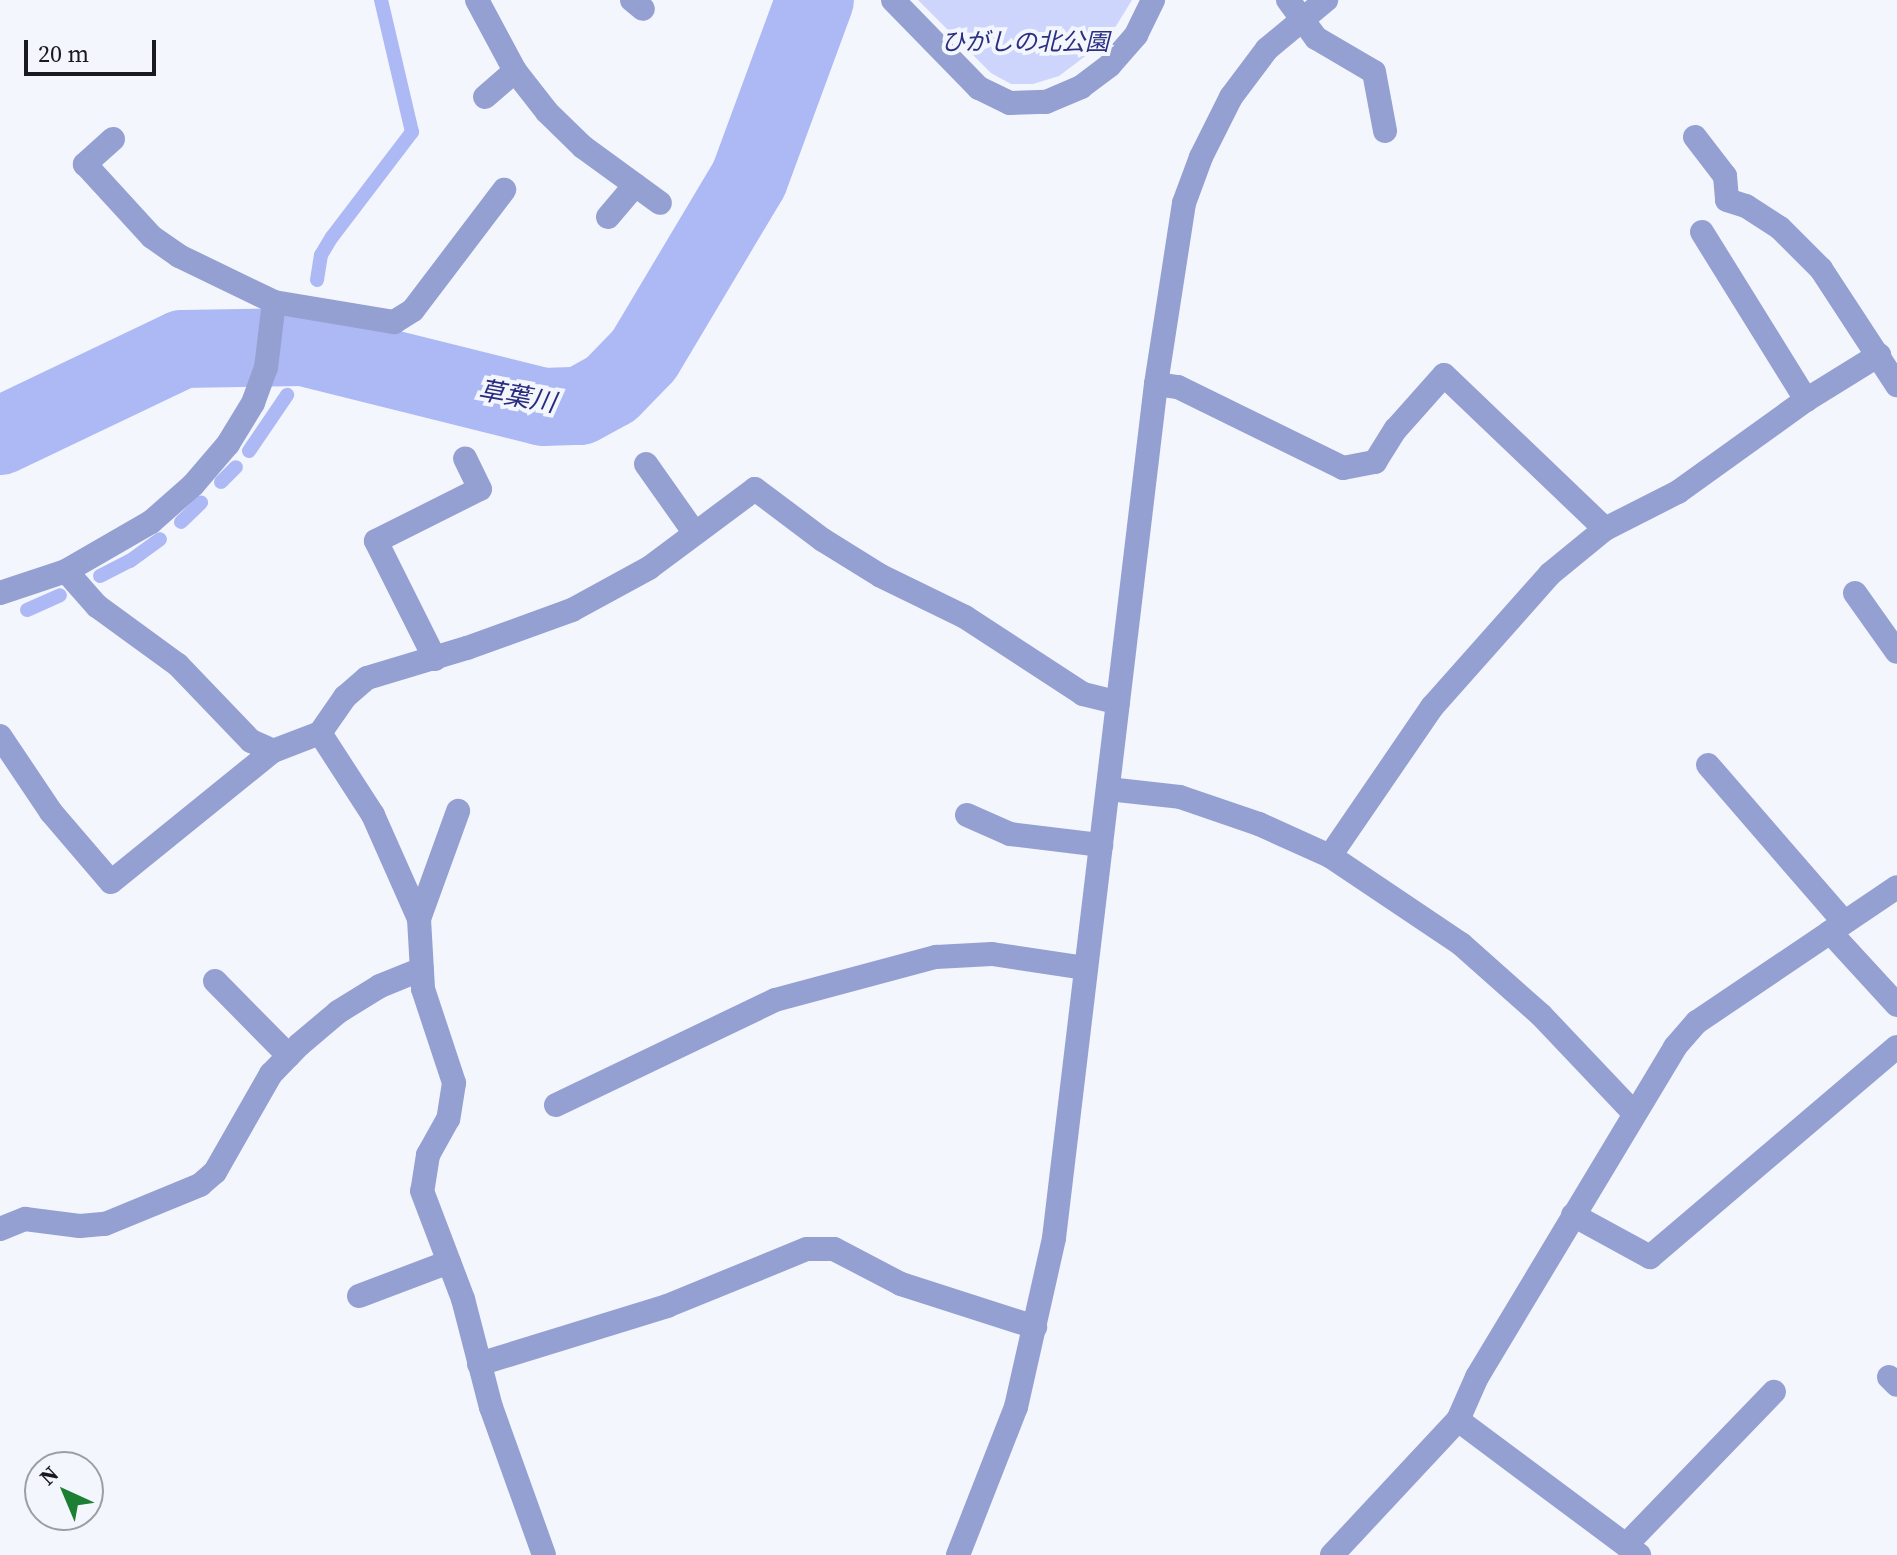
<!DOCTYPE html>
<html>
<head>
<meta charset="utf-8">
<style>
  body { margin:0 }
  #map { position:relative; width:1897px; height:1555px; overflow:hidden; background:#f4f6fd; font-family:"Source Serif 4","Noto Sans JP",serif }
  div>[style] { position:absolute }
  .green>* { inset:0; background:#cdd5fc }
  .stream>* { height:14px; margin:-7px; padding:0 7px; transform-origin:7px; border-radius:7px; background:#adb9f4 }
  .river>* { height:78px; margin:-39px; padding:0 39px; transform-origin:39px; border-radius:39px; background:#adb9f4 }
  .minor>* { height:24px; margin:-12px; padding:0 12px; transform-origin:12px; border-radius:12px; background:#95a0d2 }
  span { translate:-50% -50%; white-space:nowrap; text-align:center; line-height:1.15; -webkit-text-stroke:8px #f4f6fd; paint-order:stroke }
  .park-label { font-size:24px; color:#2b2f81; font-style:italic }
  .water-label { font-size:26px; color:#292c7e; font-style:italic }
  .north { position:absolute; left:24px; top:1451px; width:80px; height:80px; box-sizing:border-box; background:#f4f6fd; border:2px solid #9c9ea5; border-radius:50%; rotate:316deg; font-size:22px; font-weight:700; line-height:32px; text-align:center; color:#191a20 }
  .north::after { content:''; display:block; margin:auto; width:28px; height:36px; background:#1c7f33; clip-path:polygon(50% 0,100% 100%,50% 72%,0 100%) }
  .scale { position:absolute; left:24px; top:40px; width:132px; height:36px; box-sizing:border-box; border:4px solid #191a20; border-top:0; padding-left:10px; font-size:24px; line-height:28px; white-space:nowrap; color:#191a20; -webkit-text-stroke:6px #f4f6fd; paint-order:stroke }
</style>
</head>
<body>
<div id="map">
  <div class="green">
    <div style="clip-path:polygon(918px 0,1132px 0,1108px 39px,1059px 76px,1033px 84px,1011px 84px,991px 73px)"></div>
  </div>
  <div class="stream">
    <div style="left:317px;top:280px;width:25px;rotate:-81deg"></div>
    <div style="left:321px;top:255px;width:21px;rotate:-59deg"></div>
    <div style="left:332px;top:237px;width:132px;rotate:-52.7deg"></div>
    <div style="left:412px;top:132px;width:136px;rotate:-103.2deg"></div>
    <div style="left:298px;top:364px;width:37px;rotate:-70deg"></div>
    <div style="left:249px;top:451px;width:68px;rotate:-55.8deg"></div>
    <div style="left:221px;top:482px;width:21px;rotate:-45deg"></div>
    <div style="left:181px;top:522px;width:28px;rotate:-44deg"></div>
    <div style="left:100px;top:576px;width:34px;rotate:-27deg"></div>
    <div style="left:130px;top:561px;width:37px;rotate:-36deg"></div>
    <div style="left:27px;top:610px;width:36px;rotate:-24deg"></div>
  </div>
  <div class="river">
    <div style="left:0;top:436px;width:202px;rotate:-25.5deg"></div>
    <div style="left:182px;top:349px;width:121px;rotate:-0.9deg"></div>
    <div style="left:303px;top:347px;width:247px;rotate:14deg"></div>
    <div style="left:543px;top:407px;width:37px;rotate:-2deg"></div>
    <div style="left:580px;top:406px;width:35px;rotate:-29deg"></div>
    <div style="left:611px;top:389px;width:47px;rotate:-45.9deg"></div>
    <div style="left:644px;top:355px;width:205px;rotate:-59.2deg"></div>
    <div style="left:749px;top:179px;width:191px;rotate:-69.8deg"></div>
  </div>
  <div class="minor">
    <div style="left:477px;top:0;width:81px;rotate:61.8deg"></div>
    <div style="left:515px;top:71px;width:52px;rotate:52deg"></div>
    <div style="left:547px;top:112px;width:50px;rotate:44.2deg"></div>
    <div style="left:583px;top:147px;width:95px;rotate:36deg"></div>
    <div style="left:632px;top:0;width:14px;rotate:39deg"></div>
    <div style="left:893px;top:0;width:123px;rotate:45.7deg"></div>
    <div style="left:979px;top:88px;width:34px;rotate:26deg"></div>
    <div style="left:1010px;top:103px;width:36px;rotate:-2deg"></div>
    <div style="left:1046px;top:102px;width:38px;rotate:-23deg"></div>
    <div style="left:1081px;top:87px;width:36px;rotate:-37deg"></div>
    <div style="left:1110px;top:65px;width:40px;rotate:-49deg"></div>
    <div style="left:1136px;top:35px;width:39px;rotate:-64deg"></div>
    <div style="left:1288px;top:0;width:47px;rotate:53.6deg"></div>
    <div style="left:1316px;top:38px;width:67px;rotate:30.4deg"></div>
    <div style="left:1374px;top:72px;width:60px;rotate:79.4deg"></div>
    <div style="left:485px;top:97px;width:40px;rotate:-41deg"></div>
    <div style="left:1695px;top:137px;width:49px;rotate:52.4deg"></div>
    <div style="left:1725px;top:176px;width:24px;rotate:85deg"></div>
    <div style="left:1727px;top:200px;width:20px;rotate:18deg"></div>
    <div style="left:1746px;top:206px;width:40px;rotate:32.9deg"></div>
    <div style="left:1780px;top:228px;width:58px;rotate:45deg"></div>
    <div style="left:1821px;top:269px;width:139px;rotate:56.8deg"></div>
    <div style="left:113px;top:139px;width:38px;rotate:138deg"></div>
    <div style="left:85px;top:164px;width:99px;rotate:47.5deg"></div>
    <div style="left:152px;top:237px;width:33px;rotate:35deg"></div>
    <div style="left:179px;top:256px;width:106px;rotate:25.8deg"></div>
    <div style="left:274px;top:302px;width:122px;rotate:9.5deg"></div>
    <div style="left:394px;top:322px;width:22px;rotate:-32deg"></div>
    <div style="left:413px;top:310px;width:151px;rotate:-52.8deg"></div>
    <div style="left:608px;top:217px;width:42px;rotate:-49.8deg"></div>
    <div style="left:1702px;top:232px;width:198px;rotate:58.2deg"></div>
    <div style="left:1156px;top:384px;width:22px;rotate:8deg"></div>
    <div style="left:1178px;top:387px;width:184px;rotate:26.1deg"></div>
    <div style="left:1343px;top:468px;width:33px;rotate:-11deg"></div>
    <div style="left:1375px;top:462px;width:39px;rotate:-58deg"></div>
    <div style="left:1396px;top:429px;width:72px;rotate:-48.4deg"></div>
    <div style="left:1444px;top:375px;width:223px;rotate:43.7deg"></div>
    <div style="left:646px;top:464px;width:83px;rotate:54.8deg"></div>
    <div style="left:66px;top:571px;width:47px;rotate:48.5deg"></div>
    <div style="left:97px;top:606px;width:100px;rotate:36.1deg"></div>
    <div style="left:178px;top:665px;width:105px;rotate:46.2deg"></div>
    <div style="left:251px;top:741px;width:24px;rotate:24deg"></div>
    <div style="left:273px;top:751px;width:50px;rotate:-21deg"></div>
    <div style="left:320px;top:733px;width:44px;rotate:-55.2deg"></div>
    <div style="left:345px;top:697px;width:29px;rotate:-41deg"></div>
    <div style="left:367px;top:678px;width:104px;rotate:-16.7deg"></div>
    <div style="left:467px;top:648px;width:112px;rotate:-19.9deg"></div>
    <div style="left:572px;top:610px;width:88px;rotate:-28.6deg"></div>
    <div style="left:649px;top:568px;width:132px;rotate:-36.7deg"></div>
    <div style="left:755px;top:489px;width:85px;rotate:36.9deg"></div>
    <div style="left:823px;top:540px;width:68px;rotate:31.8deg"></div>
    <div style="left:881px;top:576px;width:93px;rotate:26deg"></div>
    <div style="left:965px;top:617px;width:141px;rotate:33.1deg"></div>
    <div style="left:1083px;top:694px;width:36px;rotate:14deg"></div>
    <div style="left:0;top:593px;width:70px;rotate:-18.4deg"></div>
    <div style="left:66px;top:571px;width:98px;rotate:-30deg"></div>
    <div style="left:151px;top:522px;width:56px;rotate:-41.4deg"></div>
    <div style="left:193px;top:485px;width:54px;rotate:-49.5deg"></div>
    <div style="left:228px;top:444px;width:48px;rotate:-58.6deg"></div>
    <div style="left:253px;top:403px;width:37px;rotate:-70deg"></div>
    <div style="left:266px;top:368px;width:66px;rotate:-83.1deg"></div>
    <div style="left:1855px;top:593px;width:72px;rotate:54.6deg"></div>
    <div style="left:435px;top:659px;width:132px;rotate:-116.6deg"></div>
    <div style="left:376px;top:541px;width:116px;rotate:-26.6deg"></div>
    <div style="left:480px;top:489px;width:34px;rotate:-116deg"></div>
    <div style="left:320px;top:733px;width:98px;rotate:57.1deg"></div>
    <div style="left:373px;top:815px;width:114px;rotate:66.1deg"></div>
    <div style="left:419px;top:919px;width:70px;rotate:86.7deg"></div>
    <div style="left:423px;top:989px;width:99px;rotate:71.7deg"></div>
    <div style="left:454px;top:1083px;width:36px;rotate:99deg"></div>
    <div style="left:448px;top:1119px;width:41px;rotate:119.1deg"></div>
    <div style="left:428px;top:1155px;width:36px;rotate:99deg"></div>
    <div style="left:422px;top:1191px;width:116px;rotate:69.2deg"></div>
    <div style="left:463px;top:1299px;width:112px;rotate:75.5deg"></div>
    <div style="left:491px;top:1407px;width:157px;rotate:70.3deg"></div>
    <div style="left:0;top:736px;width:92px;rotate:56.1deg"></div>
    <div style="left:51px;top:812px;width:92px;rotate:49.4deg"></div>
    <div style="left:111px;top:882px;width:208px;rotate:-39deg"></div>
    <div style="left:1708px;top:765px;width:208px;rotate:49.1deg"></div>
    <div style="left:1108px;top:789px;width:72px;rotate:6.3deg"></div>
    <div style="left:1180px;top:797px;width:83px;rotate:18.9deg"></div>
    <div style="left:1259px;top:824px;width:78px;rotate:24.3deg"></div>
    <div style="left:1330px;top:856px;width:158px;rotate:33.9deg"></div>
    <div style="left:1461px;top:944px;width:107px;rotate:41.6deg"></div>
    <div style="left:1541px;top:1015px;width:134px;rotate:46.5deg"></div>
    <div style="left:967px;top:815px;width:47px;rotate:23.8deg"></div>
    <div style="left:1010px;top:834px;width:92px;rotate:6.9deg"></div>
    <div style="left:1330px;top:856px;width:181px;rotate:-55.6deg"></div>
    <div style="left:1432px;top:707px;width:178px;rotate:-48.4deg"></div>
    <div style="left:1550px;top:574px;width:71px;rotate:-39.3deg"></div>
    <div style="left:1605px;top:529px;width:82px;rotate:-26.9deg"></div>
    <div style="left:1678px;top:492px;width:158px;rotate:-35.7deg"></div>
    <div style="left:1806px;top:400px;width:86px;rotate:-31.7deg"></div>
    <div style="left:419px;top:919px;width:115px;rotate:-70.1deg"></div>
    <div style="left:1830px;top:932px;width:99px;rotate:47.5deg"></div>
    <div style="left:215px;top:981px;width:105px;rotate:45.4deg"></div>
    <div style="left:556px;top:1105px;width:243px;rotate:-25.6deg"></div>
    <div style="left:775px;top:1000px;width:167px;rotate:-15deg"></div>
    <div style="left:936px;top:957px;width:56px;rotate:-3.1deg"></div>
    <div style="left:992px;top:954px;width:95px;rotate:8.5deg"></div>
    <div style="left:1573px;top:1215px;width:88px;rotate:28.6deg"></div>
    <div style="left:1650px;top:1257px;width:324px;rotate:-40.4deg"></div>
    <div style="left:0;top:1229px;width:27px;rotate:-22deg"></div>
    <div style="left:25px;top:1219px;width:55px;rotate:7.3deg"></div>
    <div style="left:80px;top:1226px;width:25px;rotate:-5deg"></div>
    <div style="left:105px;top:1224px;width:103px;rotate:-22.3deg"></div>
    <div style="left:200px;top:1185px;width:20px;rotate:-41deg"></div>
    <div style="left:215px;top:1172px;width:113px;rotate:-60.3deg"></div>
    <div style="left:271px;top:1074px;width:40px;rotate:-46deg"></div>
    <div style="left:299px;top:1045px;width:51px;rotate:-40.2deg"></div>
    <div style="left:338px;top:1012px;width:49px;rotate:-31.8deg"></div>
    <div style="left:380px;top:986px;width:45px;rotate:-22deg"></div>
    <div style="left:359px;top:1296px;width:96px;rotate:-20.7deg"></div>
    <div style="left:479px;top:1364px;width:197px;rotate:-17.1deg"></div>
    <div style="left:667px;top:1306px;width:151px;rotate:-22.2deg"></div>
    <div style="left:807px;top:1249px;width:27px"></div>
    <div style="left:834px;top:1249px;width:76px;rotate:27.6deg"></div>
    <div style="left:901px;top:1284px;width:141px;rotate:17.8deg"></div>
    <div style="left:1889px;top:1377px;width:11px;rotate:45deg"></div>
    <div style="left:1458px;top:1420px;width:226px;rotate:36.7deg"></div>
    <div style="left:1626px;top:1545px;width:213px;rotate:-46deg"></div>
    <div style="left:958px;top:1555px;width:159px;rotate:-68.6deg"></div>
    <div style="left:1016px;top:1407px;width:173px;rotate:-77.3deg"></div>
    <div style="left:1054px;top:1238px;width:860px;rotate:-83.19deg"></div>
    <div style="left:1156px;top:384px;width:183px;rotate:-81.2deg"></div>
    <div style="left:1184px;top:203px;width:49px;rotate:-69.7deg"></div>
    <div style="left:1201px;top:157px;width:67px;rotate:-63.4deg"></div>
    <div style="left:1231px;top:97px;width:60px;rotate:-53.1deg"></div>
    <div style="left:1267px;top:49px;width:77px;rotate:-39.7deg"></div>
    <div style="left:1332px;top:1555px;width:185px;rotate:-47deg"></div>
    <div style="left:1458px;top:1420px;width:47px;rotate:-66.2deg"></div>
    <div style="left:1477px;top:1377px;width:385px;rotate:-59deg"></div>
    <div style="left:1675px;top:1047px;width:33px;rotate:-49deg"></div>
    <div style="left:1697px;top:1022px;width:241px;rotate:-34deg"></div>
  </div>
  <div class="park-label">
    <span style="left:1025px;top:42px">ひがしの北公園</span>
  </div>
  <div class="water-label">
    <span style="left:517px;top:397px;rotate:10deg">草葉川</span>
  </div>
  <div class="north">N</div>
  <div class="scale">20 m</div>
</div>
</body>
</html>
